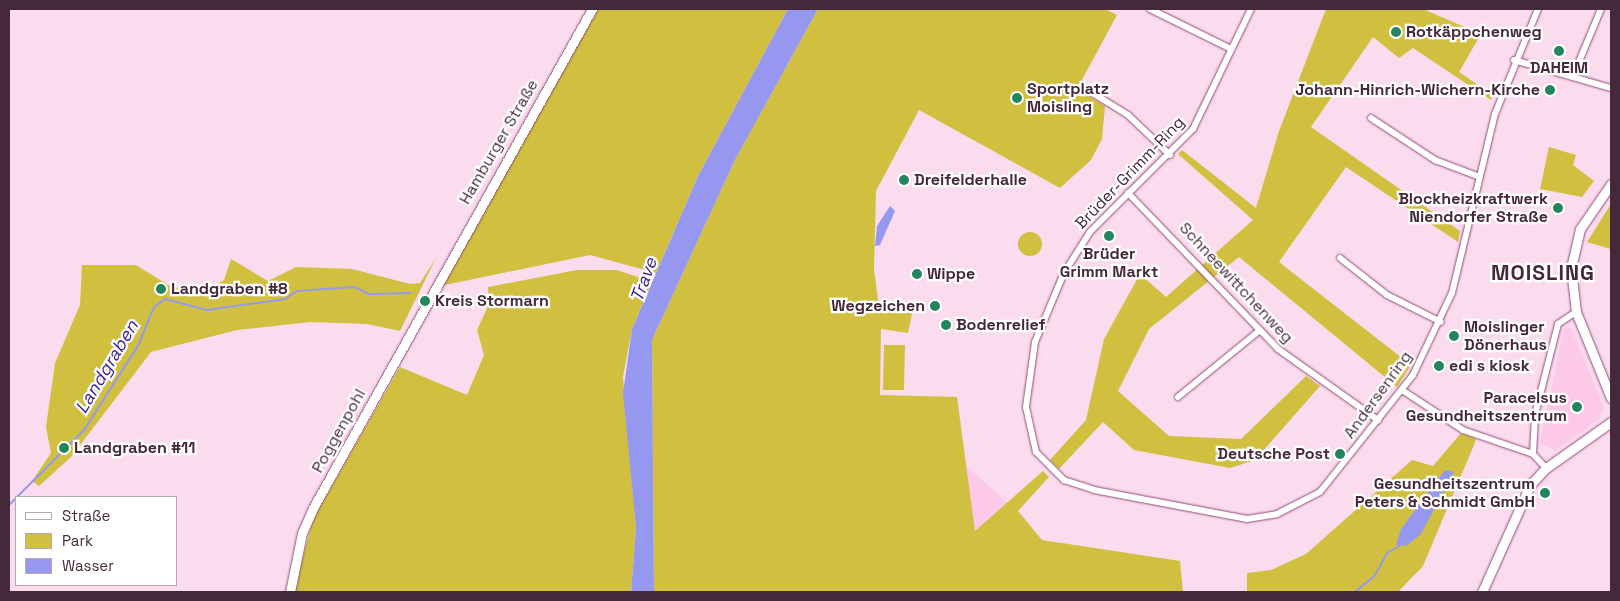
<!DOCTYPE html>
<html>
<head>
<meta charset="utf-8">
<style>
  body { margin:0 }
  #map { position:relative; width:1620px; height:601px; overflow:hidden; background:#fbdbee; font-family:"Space Grotesk",sans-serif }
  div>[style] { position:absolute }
  .built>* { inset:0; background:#fcc9e8 }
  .green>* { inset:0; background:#d1c03f }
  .round { border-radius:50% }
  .water>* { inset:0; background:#9698f0 }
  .stream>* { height:2px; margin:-1px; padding:0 1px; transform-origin:1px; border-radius:1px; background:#9698f0 }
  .roads { filter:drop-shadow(0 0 1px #904c78) drop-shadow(0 0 1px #904c78) }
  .minor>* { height:6px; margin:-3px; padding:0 3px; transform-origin:3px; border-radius:3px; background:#fff }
  .major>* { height:9px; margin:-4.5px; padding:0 4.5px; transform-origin:4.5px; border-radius:4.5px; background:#fff }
  .dots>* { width:14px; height:14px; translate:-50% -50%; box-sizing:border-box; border:2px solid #fff; border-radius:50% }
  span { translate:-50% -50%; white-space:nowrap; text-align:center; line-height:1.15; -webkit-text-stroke:4.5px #fff; paint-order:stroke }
  .poi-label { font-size:16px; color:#46283b; font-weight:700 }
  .left { translate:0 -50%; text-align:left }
  .right { translate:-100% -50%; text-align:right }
  .street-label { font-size:16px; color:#46283b }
  .water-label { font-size:18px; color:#3a1e9f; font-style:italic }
  .district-label { font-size:21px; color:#46283b; font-weight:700; letter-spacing:1px }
  .frame { position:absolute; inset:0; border:10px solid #46283b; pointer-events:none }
  .legend { position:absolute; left:15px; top:496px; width:162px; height:90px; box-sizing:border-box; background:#fff; border:1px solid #b5a9b1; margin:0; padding:6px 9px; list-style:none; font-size:15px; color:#46283b }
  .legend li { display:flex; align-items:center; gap:10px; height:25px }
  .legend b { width:25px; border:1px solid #b5a9b1 }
</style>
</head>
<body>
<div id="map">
  <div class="built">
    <div style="clip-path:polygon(1564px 328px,1571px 328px,1604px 407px,1599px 419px,1555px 451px,1540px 443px)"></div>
    <div style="clip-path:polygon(964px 464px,1008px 503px,975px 531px,965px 474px)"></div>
  </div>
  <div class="green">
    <div style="clip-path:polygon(594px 9px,788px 9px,698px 176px,656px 273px,590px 255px,440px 286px)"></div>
    <div style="clip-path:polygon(818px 9px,1105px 9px,1117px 15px,1077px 89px,1105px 106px,1102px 139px,1091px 160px,1060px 188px,919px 110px,876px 191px,874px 269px,879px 308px,879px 303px,913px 309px,908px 333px,881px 329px,880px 395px,957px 397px,975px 531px,1043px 471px,1049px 477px,1018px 511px,1042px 540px,1180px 561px,1183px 592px,654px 592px,652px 340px,735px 160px)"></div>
    <div style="clip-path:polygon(1326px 9px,1423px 9px,1481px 34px,1459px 72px,1493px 95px,1491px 100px,1413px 48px,1399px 58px,1373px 37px,1311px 127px,1460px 231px,1458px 242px,1346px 167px,1279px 262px,1411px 365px,1397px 387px,1239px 257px,1149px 329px,1118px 391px,1169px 436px,1241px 439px,1306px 376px,1320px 386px,1255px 460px,1230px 468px,1134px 450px,1103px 422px,1059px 469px,1050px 460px,1086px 420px,1104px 339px,1140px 274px,1166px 297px,1253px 220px,1178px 154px,1182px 150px,1256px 208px,1279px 131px)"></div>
    <div style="clip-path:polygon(1549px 147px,1576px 155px,1573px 165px,1594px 181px,1582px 197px,1540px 189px)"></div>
    <div style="clip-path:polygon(1611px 204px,1611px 249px,1587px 242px)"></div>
    <div class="round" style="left:1018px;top:232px;width:24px;height:24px"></div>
    <div style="clip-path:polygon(436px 258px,400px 331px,367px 324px,310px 322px,237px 330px,151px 352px,71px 457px,39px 486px,32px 481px,51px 453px,46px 427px,55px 363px,80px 305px,82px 265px,136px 265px,170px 286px,199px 294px,224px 280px,231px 259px,268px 281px,296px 267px,352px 269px,410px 284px,420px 283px)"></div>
    <div style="clip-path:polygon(577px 270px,617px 270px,652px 282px,632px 329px,623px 377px,636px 528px,631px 592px,294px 592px,313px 519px,400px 367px,467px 395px,484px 355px,477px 330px,489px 304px,488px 287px)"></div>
    <div style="clip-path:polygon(884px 345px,905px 345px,904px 390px,883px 390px)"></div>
    <div style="clip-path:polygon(1461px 433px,1476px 439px,1474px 445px,1423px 566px,1398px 592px,1247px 592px,1247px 573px,1271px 570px,1306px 554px,1412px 460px,1433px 466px)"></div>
  </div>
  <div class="water">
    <div style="clip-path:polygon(788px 9px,818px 9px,735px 160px,652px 340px,654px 592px,631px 592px,636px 528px,623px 393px,632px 329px,698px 176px)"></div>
    <div style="clip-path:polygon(890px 206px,895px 211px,880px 245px,875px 246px,877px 226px)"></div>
    <div style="clip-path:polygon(1445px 470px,1454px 472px,1421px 534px,1406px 546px,1396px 545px,1401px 529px)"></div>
  </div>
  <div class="stream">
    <div style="left:17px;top:497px;width:95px;rotate:-45deg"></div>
    <div style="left:84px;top:430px;width:100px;rotate:-57.3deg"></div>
    <div style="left:138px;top:346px;width:42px;rotate:-67.7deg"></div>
    <div style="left:154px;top:307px;width:14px;rotate:-36deg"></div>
    <div style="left:165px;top:299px;width:43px;rotate:14.7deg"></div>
    <div style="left:207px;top:310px;width:79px;rotate:-8deg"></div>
    <div style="left:285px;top:299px;width:14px;rotate:-34deg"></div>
    <div style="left:297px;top:291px;width:57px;rotate:-4deg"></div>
    <div style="left:354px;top:287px;width:17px;rotate:25deg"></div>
    <div style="left:369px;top:294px;width:41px;rotate:-1.4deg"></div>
    <div style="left:9px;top:505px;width:10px;rotate:-45deg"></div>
    <div style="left:1355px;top:592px;width:26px;rotate:-40deg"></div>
    <div style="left:1375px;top:575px;width:25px;rotate:-61deg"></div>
    <div style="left:1387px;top:553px;width:14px;rotate:-30deg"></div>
  </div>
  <div class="roads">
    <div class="minor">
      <div style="left:1150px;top:9px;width:90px;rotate:26.3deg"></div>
      <div style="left:1251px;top:9px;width:133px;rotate:115.8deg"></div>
      <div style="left:1193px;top:129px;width:146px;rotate:135deg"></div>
      <div style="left:1090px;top:232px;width:49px;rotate:122.4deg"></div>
      <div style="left:1064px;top:273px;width:75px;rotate:112.8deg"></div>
      <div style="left:1035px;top:342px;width:66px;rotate:97.9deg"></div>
      <div style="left:1026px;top:407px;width:46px;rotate:77.5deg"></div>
      <div style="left:1036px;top:452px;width:40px;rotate:45deg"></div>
      <div style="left:1064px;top:480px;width:32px;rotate:18deg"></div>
      <div style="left:1094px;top:490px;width:156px;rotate:10.7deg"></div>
      <div style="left:1247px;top:519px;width:30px;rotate:-9deg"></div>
      <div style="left:1277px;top:514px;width:48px;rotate:-27.1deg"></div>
      <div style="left:1320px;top:492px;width:149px;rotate:-51.5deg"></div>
      <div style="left:1413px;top:375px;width:91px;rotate:-64.6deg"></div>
      <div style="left:1452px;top:293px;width:184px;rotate:-76.5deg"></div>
      <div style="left:1495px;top:114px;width:113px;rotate:-67.7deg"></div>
      <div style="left:1514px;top:60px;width:101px;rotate:16.1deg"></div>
      <div style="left:1573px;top:76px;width:73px;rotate:-67.3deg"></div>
      <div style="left:1086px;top:89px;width:49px;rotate:31.8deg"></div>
      <div style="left:1128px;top:115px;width:58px;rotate:43.6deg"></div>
      <div style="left:1371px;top:118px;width:77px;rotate:33.3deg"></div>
      <div style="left:1435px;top:160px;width:48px;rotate:20.7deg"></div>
      <div style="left:1128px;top:193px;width:216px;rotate:46.1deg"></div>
      <div style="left:1278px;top:349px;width:123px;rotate:35.4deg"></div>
      <div style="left:1340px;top:258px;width:60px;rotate:38.2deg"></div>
      <div style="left:1387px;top:295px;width:60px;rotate:26.6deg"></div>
      <div style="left:1402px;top:390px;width:73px;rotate:33.3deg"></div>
      <div style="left:1463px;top:430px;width:74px;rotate:18.9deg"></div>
      <div style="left:1178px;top:397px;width:104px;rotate:-39.2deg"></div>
      <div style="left:1546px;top:468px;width:19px;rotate:-133deg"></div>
      <div style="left:1533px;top:454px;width:39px;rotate:-87deg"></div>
      <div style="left:1535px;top:415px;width:94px;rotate:-75.8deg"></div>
      <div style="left:1558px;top:324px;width:22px;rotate:-34deg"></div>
    </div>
    <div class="major">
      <div style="left:1611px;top:184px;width:55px;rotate:124.6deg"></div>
      <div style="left:1580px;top:229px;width:40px;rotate:103deg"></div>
      <div style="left:1571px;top:268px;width:44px;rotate:83.5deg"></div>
      <div style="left:1576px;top:312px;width:93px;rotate:67.9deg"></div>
      <div style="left:290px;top:592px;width:60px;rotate:-78.5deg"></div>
      <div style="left:302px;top:533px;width:27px;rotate:-66deg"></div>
      <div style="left:313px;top:508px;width:572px;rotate:-60.79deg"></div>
      <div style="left:1482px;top:592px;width:117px;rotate:-65.8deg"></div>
      <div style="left:1530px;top:485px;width:23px;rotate:-47deg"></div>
      <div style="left:1546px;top:468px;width:80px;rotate:-35.3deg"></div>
    </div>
  </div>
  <div class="dots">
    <div style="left:1396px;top:32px;background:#23855e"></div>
    <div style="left:1559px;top:51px;background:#23855e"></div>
    <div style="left:1550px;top:90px;background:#23855e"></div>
    <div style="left:1017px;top:98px;background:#23855e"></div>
    <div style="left:904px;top:180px;background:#23855e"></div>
    <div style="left:1558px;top:208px;background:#23855e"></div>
    <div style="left:1109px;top:236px;background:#23855e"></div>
    <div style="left:917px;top:274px;background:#23855e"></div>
    <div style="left:161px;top:289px;background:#23855e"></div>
    <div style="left:425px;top:301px;background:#23855e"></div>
    <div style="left:935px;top:306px;background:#23855e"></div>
    <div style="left:946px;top:325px;background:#23855e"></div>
    <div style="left:1454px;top:336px;background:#23855e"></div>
    <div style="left:1439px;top:366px;background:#23855e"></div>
    <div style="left:1577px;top:407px;background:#23855e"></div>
    <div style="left:64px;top:448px;background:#23855e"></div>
    <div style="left:1340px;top:454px;background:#23855e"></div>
    <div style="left:1545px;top:493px;background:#23855e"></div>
  </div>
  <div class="poi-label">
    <span class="left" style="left:1406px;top:32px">Rotkäppchenweg</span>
    <span style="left:1559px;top:68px">DAHEIM</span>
    <span class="left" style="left:1027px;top:98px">Sportplatz<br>Moisling</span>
    <span class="right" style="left:1540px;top:90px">Johann-Hinrich-Wichern-Kirche</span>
    <span class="left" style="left:914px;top:180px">Dreifelderhalle</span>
    <span class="right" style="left:1548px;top:208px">Blockheizkraftwerk<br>Niendorfer Straße</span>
    <span style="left:1109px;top:263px">Brüder<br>Grimm Markt</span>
    <span class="left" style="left:927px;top:274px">Wippe</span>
    <span class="left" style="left:171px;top:289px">Landgraben #8</span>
    <span class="left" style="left:435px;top:301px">Kreis Stormarn</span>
    <span class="right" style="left:925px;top:306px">Wegzeichen</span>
    <span class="left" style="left:956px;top:325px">Bodenrelief</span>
    <span class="left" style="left:1464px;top:336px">Moislinger<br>Dönerhaus</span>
    <span class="left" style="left:1449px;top:366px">edi s kiosk</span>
    <span class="right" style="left:1567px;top:407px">Paracelsus<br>Gesundheitszentrum</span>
    <span class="left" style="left:74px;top:448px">Landgraben #11</span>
    <span class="right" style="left:1330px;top:454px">Deutsche Post</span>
    <span class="right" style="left:1535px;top:493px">Gesundheitszentrum<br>Peters &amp; Schmidt GmbH</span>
  </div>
  <div class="street-label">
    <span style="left:499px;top:142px;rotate:-60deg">Hamburger Straße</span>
    <span style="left:1130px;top:173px;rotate:-46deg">Brüder-Grimm-Ring</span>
    <span style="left:1236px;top:283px;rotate:47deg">Schneewittchenweg</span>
    <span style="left:1378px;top:395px;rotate:-54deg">Andersenring</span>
    <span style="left:339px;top:431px;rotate:-61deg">Poggenpohl</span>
  </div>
  <div class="water-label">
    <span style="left:644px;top:280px;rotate:-70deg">Trave</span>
    <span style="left:107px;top:367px;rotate:-59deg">Landgraben</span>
  </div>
  <div class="district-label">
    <span style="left:1543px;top:273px">MOISLING</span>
  </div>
  <div class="frame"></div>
  <ul class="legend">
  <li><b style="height:6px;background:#fff"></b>Straße</li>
  <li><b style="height:14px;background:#d1c03f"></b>Park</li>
  <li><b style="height:14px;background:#9698f0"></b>Wasser</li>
  </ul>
</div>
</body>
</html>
